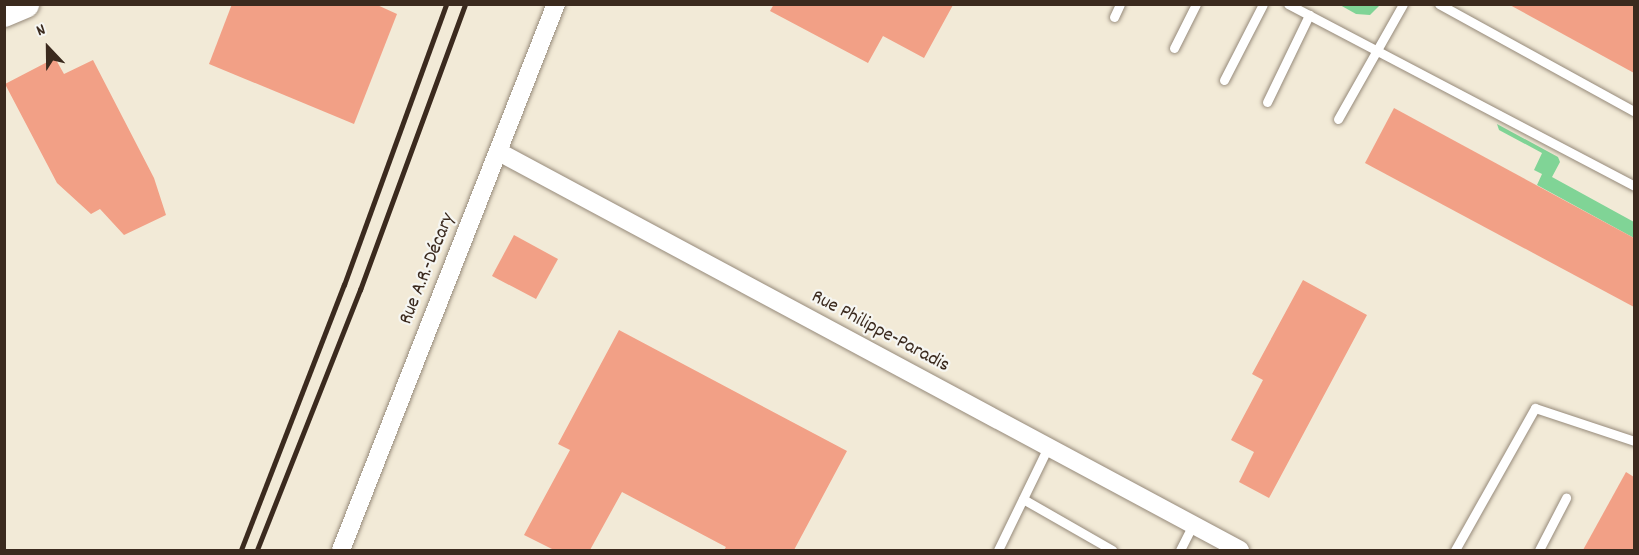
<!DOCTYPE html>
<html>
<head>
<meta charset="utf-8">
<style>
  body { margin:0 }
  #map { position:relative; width:1639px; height:555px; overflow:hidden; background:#f2ead7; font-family:Dekko,sans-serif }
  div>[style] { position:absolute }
  .green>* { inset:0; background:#80d496 }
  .building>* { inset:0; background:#f2a086 }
  .roads { filter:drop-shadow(0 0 2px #968a7a) drop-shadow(0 0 2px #968a7a) }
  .lane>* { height:9px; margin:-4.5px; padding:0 4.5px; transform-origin:4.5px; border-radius:4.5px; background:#fff }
  .street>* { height:18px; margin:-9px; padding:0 9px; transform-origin:9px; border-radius:9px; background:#fff }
  .primary>* { height:28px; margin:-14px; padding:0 14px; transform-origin:14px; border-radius:14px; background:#fff }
  .rail>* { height:4.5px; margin:-2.25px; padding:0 2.25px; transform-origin:2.25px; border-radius:2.25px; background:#3b2a1e }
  span { translate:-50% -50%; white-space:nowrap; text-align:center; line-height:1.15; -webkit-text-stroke:4.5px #f6f6f2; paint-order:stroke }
  .street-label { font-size:20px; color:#3b2a1e }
  .frame { position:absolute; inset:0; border:6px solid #3b2a1e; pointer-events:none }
  .north { position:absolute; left:18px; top:18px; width:60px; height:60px; -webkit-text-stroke:4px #f6f6f2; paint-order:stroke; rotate:338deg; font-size:16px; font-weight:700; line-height:24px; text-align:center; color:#3b2a1e }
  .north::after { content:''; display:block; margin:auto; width:21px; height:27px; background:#3b2a1e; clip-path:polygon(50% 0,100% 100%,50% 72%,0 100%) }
</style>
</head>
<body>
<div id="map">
  <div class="green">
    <div style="clip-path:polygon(1340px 5px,1380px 5px,1370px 15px,1356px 14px)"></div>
    <div style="clip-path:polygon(1497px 124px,1558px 157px,1560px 162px,1552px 177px,1634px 222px,1634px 238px,1537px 185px,1542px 174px,1534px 170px,1542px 153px,1499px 130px)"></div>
  </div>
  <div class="building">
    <div style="clip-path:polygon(232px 4px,375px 4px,397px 14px,354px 124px,209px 64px)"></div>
    <div style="clip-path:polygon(774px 4px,951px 4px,953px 5px,924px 58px,883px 36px,868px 63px,770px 11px)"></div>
    <div style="clip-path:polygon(1508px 4px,1634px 4px,1634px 73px)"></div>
    <div style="clip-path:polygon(55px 58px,64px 74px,93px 60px,154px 178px,166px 215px,124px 235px,100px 209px,91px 214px,57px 183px,5px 84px)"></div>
    <div style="clip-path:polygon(1394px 108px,1634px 238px,1634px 307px,1365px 163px)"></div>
    <div style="clip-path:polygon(514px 235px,558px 259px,536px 299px,492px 276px)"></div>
    <div style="clip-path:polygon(1303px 280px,1367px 315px,1269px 498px,1239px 482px,1254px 452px,1231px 440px,1263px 380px,1252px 374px)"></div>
    <div style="clip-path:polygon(619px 330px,847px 451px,794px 550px,724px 550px,726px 547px,622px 492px,590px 550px,554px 550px,524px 535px,570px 450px,558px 444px)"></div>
    <div style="clip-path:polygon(1626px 472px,1634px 477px,1634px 550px,1583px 550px)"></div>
  </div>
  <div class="roads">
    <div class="lane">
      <div style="left:1288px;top:4px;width:391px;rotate:27.7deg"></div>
      <div style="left:1439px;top:4px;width:222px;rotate:28.8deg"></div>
      <div style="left:1114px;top:17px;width:14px;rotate:-65deg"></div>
      <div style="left:1174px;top:48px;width:49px;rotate:-63.4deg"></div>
      <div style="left:1224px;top:80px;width:85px;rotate:-62.8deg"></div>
      <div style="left:1267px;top:102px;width:97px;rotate:-64.2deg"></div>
      <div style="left:1338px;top:119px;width:132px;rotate:-60.5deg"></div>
      <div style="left:1023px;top:499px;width:103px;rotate:29.8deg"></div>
      <div style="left:998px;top:550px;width:114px;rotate:-64.1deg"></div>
      <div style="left:1180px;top:550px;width:28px;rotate:-63deg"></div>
      <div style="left:1455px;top:550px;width:163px;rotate:-60.6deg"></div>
      <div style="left:1535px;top:408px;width:104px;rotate:18.4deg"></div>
      <div style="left:1539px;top:550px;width:59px;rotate:-62.6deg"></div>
    </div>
    <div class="street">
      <div style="left:499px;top:152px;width:841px;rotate:28.24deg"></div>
      <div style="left:341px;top:550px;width:587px;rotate:-68.51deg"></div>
    </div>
    <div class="primary">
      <div style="left:4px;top:13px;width:23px;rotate:-23deg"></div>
    </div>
  </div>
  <div class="rail">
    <div style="left:241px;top:550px;width:284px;rotate:-68.8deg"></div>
    <div style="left:344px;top:285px;width:299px;rotate:-70deg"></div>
    <div style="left:257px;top:550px;width:280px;rotate:-68.4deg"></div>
    <div style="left:360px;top:290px;width:305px;rotate:-69.8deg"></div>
  </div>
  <div class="street-label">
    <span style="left:428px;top:269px;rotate:-68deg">Rue A.R.-Décary</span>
    <span style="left:880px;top:332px;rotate:28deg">Rue Philippe-Paradis</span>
  </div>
  <div class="frame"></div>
  <div class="north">N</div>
</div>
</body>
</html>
